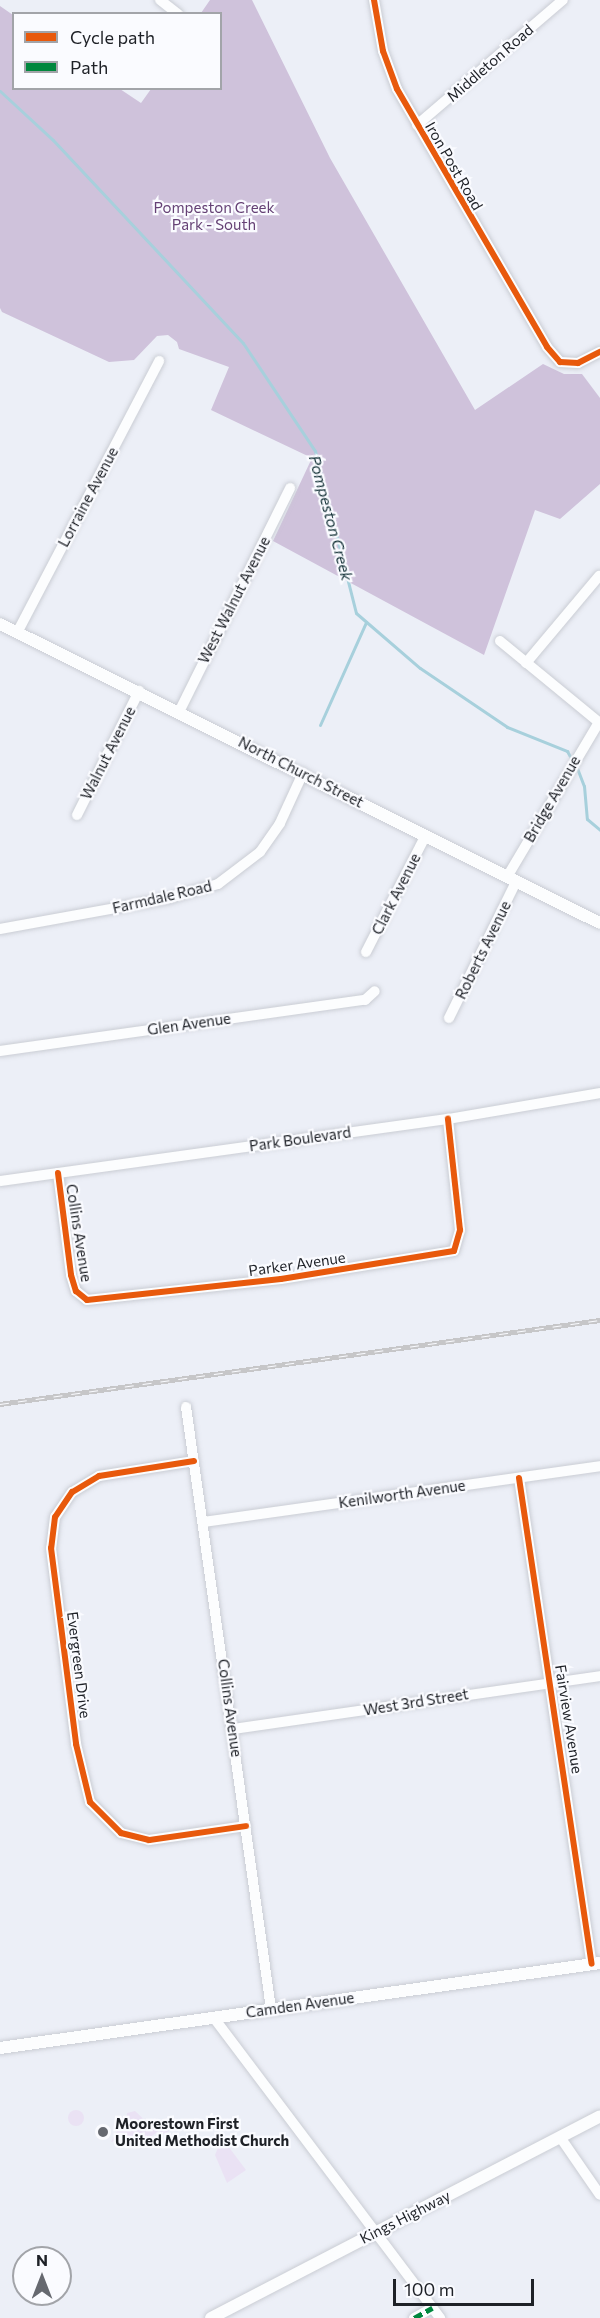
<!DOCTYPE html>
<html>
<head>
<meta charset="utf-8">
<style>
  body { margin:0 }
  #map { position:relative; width:600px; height:2318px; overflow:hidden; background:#eceff7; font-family:Commissioner,sans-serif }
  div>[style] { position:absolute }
  .green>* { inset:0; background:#eae2f4 }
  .round { border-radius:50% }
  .forest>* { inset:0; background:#cfc2db }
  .stream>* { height:3px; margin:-1.5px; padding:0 1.5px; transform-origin:1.5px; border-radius:1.5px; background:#a7d0dc }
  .roads { filter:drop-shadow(0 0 2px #cacdd4) drop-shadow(0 0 2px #cacdd4) }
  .minor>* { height:10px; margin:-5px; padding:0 5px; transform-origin:5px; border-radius:5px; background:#fcfdfe }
  .major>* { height:12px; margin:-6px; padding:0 6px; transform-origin:6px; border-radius:6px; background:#fcfdfe }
  .rail>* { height:5px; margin-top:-2.5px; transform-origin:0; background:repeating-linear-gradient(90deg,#fafbff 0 9px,#c6c6c8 0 18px); box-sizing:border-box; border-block:2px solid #c6c6c8 }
  .quiet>* { height:4.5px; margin-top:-2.25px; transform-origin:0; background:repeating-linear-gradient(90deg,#00873e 0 9px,transparent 0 13.5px) }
  .cycleway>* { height:6px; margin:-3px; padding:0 3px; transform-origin:3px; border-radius:3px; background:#e8590c }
  .dots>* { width:16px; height:16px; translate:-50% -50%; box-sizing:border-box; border:3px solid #fafbff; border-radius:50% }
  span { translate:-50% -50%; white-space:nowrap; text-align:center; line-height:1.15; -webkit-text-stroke:4.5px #fafbff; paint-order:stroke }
  .street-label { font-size:15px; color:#1e2127 }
  .park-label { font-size:15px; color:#654175 }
  .poi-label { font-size:15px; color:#1e2127; font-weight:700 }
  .left { translate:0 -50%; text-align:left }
  .water-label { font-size:16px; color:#143137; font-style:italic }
  .legend { position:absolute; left:12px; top:12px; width:210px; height:78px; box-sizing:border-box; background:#fafbff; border:2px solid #a2a4a9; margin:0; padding:8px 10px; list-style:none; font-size:18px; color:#1e2127 }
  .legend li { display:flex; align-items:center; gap:12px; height:30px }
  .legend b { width:30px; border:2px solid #a2a4a9 }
  .north { position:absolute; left:12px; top:2246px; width:60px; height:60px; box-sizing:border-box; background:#fafbff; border:2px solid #a2a4a9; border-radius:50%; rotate:0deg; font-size:16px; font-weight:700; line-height:24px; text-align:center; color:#1e2127 }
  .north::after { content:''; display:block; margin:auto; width:21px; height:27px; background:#666970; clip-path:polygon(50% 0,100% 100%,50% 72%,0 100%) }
  .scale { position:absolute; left:393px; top:2279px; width:141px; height:27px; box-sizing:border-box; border:3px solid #1e2127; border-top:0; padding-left:8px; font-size:18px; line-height:21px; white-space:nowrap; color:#1e2127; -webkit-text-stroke:4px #fafbff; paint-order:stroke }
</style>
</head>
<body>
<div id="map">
  <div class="green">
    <div class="round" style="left:68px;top:2110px;width:16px;height:16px"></div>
    <div style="clip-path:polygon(135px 2111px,153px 2128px,163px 2124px,171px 2130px,164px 2134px,159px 2131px,140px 2144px,123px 2138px,111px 2142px,120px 2126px,126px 2128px,127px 2113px)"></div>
    <div style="clip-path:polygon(222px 2138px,246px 2170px,227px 2183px,215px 2155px)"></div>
  </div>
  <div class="forest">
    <div style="clip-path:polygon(210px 0,252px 0,330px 158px,475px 410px,543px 364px,564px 374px,582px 374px,600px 398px,600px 484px,560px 519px,535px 510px,484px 655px,273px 541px,312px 458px,211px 410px,229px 367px,179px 349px,177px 342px,168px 335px,157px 336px,134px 360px,109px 362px,2px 312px,0 308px,0 6px,13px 15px,14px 88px,120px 89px,141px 103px,151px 89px,220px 88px,220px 14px,201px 13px)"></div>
  </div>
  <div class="stream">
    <div style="left:0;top:91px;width:72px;rotate:42.8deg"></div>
    <div style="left:53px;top:140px;width:278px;rotate:46.9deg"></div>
    <div style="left:243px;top:343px;width:130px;rotate:56.3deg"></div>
    <div style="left:315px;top:451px;width:167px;rotate:75.8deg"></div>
    <div style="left:356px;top:613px;width:84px;rotate:40.7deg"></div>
    <div style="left:420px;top:668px;width:105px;rotate:34.1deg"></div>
    <div style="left:507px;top:727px;width:65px;rotate:21.8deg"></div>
    <div style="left:567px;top:751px;width:13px;rotate:61deg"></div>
    <div style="left:320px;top:725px;width:113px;rotate:-65.9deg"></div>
    <div style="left:577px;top:768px;width:19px;rotate:69deg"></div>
    <div style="left:584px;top:786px;width:33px;rotate:85deg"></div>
    <div style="left:587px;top:819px;width:17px;rotate:40deg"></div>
  </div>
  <div class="roads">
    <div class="minor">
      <div style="left:160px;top:0;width:23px;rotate:38deg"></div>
      <div style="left:374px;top:0;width:52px;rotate:80deg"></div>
      <div style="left:383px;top:51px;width:40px;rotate:69.8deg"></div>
      <div style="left:397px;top:89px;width:298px;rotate:59.8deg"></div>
      <div style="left:547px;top:347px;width:20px;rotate:49deg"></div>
      <div style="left:560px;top:362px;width:18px;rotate:3deg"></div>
      <div style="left:578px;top:363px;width:25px;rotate:-27deg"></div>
      <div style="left:417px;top:125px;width:192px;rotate:-40.6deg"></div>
      <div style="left:17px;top:633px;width:307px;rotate:-62.4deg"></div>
      <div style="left:500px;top:641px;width:129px;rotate:39.4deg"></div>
      <div style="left:526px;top:663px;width:114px;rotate:-50deg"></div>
      <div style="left:179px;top:712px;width:250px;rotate:-63.6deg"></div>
      <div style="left:77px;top:815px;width:139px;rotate:-63.4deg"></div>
      <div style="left:507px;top:877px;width:180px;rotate:-59.3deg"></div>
      <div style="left:0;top:929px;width:173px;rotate:-10.3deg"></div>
      <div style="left:170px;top:898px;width:50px;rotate:-16.3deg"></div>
      <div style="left:218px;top:884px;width:53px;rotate:-37.3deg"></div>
      <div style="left:260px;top:852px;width:35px;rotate:-55deg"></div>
      <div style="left:280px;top:823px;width:55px;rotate:-65.3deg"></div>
      <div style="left:366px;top:952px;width:131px;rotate:-62.9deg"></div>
      <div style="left:449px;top:1018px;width:152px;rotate:-63.8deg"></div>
      <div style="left:0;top:1051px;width:369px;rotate:-8deg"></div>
      <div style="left:365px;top:1000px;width:13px;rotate:-42deg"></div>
      <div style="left:58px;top:1173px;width:103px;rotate:82.7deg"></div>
      <div style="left:71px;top:1275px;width:17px;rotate:73deg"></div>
      <div style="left:76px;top:1291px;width:14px;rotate:39deg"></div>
      <div style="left:87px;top:1300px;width:195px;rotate:-6.2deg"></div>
      <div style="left:281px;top:1279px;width:175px;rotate:-9.2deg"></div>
      <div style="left:454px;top:1251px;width:22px;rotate:-74deg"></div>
      <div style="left:460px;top:1230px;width:112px;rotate:-96.2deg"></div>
      <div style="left:0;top:1181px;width:452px;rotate:-7.9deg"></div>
      <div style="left:448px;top:1119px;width:154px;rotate:-9.7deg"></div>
      <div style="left:186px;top:1407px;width:608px;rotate:81.96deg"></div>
      <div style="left:194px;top:1461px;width:96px;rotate:171deg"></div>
      <div style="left:99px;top:1476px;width:31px;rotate:149deg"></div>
      <div style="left:72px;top:1492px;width:30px;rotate:124deg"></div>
      <div style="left:55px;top:1517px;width:31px;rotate:97deg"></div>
      <div style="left:51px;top:1548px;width:198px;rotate:82.7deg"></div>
      <div style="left:76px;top:1744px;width:60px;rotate:76.4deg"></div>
      <div style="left:90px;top:1802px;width:44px;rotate:45deg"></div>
      <div style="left:121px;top:1833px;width:29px;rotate:14deg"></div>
      <div style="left:149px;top:1840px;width:98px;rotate:-8.2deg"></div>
      <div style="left:519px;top:1478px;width:491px;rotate:81.5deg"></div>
      <div style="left:203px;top:1522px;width:401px;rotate:-8deg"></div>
      <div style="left:233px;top:1729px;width:371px;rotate:-8.2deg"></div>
      <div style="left:214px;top:2018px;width:376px;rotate:53deg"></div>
      <div style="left:560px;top:2137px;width:70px;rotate:55.4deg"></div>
      <div style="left:414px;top:2318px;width:21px;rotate:-29deg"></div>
    </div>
    <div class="major">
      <div style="left:0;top:624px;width:670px;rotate:26.49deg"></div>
      <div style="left:0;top:2048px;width:606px;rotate:-8.06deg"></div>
      <div style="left:211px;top:2318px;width:438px;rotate:-27.4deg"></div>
    </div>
  </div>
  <div class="rail">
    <div style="left:0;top:1404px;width:606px;rotate:-7.97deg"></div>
  </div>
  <div class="quiet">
    <div style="left:414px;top:2318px;width:21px;rotate:-29deg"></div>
  </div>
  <div class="cycleway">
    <div style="left:374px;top:0;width:52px;rotate:80deg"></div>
    <div style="left:383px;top:51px;width:40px;rotate:69.8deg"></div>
    <div style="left:397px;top:89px;width:298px;rotate:59.8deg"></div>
    <div style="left:547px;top:347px;width:20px;rotate:49deg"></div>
    <div style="left:560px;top:362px;width:18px;rotate:3deg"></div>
    <div style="left:578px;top:363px;width:25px;rotate:-27deg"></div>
    <div style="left:58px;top:1173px;width:103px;rotate:82.7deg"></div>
    <div style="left:71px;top:1275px;width:17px;rotate:73deg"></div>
    <div style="left:76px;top:1291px;width:14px;rotate:39deg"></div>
    <div style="left:87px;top:1300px;width:195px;rotate:-6.2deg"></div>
    <div style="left:281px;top:1279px;width:175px;rotate:-9.2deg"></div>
    <div style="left:454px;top:1251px;width:22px;rotate:-74deg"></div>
    <div style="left:460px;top:1230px;width:112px;rotate:-96.2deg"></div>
    <div style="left:194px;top:1461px;width:96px;rotate:171deg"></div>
    <div style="left:99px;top:1476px;width:31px;rotate:149deg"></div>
    <div style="left:72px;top:1492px;width:30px;rotate:124deg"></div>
    <div style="left:55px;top:1517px;width:31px;rotate:97deg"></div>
    <div style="left:51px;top:1548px;width:198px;rotate:82.7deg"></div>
    <div style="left:76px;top:1744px;width:60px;rotate:76.4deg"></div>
    <div style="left:90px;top:1802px;width:44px;rotate:45deg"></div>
    <div style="left:121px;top:1833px;width:29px;rotate:14deg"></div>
    <div style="left:149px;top:1840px;width:98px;rotate:-8.2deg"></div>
    <div style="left:519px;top:1478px;width:491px;rotate:81.5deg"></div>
  </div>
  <div class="dots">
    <div style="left:103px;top:2132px;background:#666970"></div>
  </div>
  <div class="street-label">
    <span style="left:490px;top:63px;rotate:-41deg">Middleton Road</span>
    <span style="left:454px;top:166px;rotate:60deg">Iron Post Road</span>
    <span style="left:88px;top:497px;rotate:-62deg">Lorraine Avenue</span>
    <span style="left:234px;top:600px;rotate:-63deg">West Walnut Avenue</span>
    <span style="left:108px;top:753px;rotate:-63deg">Walnut Avenue</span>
    <span style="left:301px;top:772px;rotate:27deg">North Church Street</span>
    <span style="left:552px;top:799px;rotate:-60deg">Bridge Avenue</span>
    <span style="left:396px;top:894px;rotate:-63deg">Clark Avenue</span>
    <span style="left:162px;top:897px;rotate:-13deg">Farmdale Road</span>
    <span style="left:483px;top:950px;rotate:-64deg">Roberts Avenue</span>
    <span style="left:189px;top:1024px;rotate:-8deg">Glen Avenue</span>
    <span style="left:300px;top:1139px;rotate:-8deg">Park Boulevard</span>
    <span style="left:79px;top:1233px;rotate:81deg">Collins Avenue</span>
    <span style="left:297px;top:1264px;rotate:-8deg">Parker Avenue</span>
    <span style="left:402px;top:1494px;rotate:-8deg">Kenilworth Avenue</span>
    <span style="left:79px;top:1665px;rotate:83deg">Evergreen Drive</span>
    <span style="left:416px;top:1702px;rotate:-9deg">West 3rd Street</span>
    <span style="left:230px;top:1708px;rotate:82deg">Collins Avenue</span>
    <span style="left:569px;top:1719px;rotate:81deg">Fairview Avenue</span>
    <span style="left:300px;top:2005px;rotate:-8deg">Camden Avenue</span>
    <span style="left:405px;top:2217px;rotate:-27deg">Kings Highway</span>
  </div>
  <div class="park-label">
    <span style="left:214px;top:216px">Pompeston Creek<br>Park - South</span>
  </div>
  <div class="poi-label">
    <span class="left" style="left:115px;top:2132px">Moorestown First<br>United Methodist Church</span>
  </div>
  <div class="water-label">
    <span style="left:331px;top:518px;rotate:75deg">Pompeston Creek</span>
  </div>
  <ul class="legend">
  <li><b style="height:8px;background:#e8590c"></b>Cycle path</li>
  <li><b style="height:8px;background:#00873e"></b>Path</li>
  </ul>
  <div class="north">N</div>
  <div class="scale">100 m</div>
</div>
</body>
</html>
